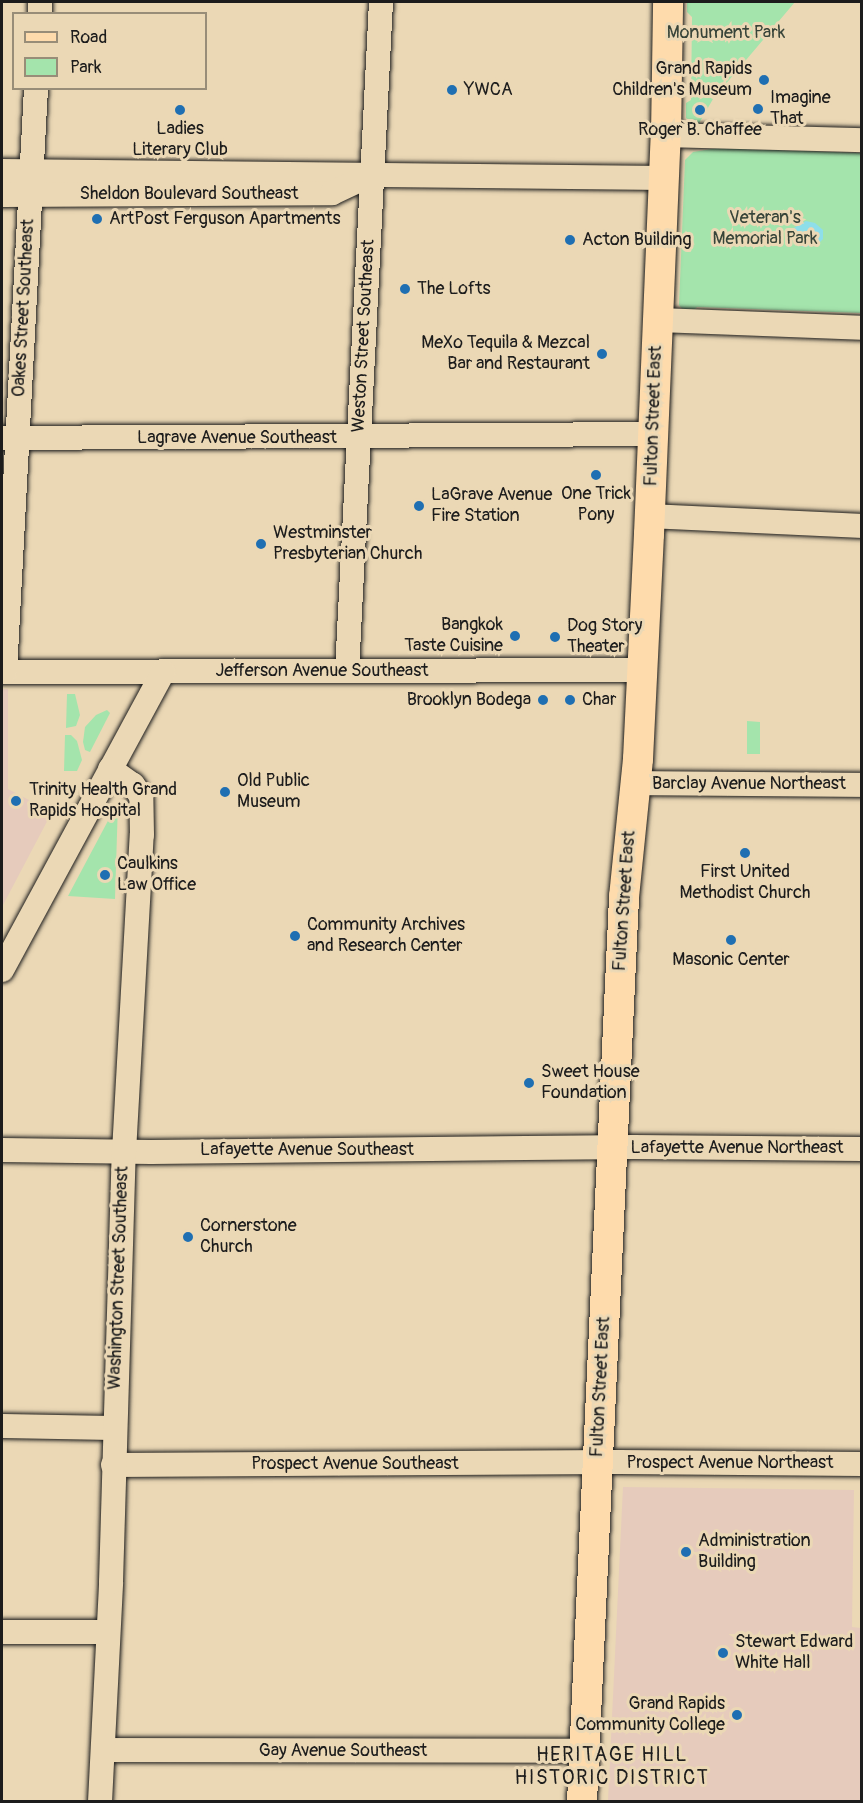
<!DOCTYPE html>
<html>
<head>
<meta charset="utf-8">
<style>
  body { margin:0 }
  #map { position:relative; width:863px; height:1803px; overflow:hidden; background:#ebd8b5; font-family:Pangolin,sans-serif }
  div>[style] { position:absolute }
  .built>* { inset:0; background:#e6cbbc }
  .green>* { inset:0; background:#a4e4ac }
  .water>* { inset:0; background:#8edee9 }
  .roads { filter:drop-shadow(0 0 2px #1c1c1c) drop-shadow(0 0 2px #1c1c1c) }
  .minor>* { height:24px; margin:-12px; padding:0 12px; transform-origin:12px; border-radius:12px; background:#ebd8b5 }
  .major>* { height:30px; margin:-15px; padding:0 15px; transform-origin:15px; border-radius:15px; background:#fedbac }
  .dots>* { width:16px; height:16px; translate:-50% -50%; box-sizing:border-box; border:3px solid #ebd8b5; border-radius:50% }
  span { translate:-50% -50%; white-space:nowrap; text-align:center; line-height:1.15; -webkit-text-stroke:6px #ebd8b5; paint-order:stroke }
  .park-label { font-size:18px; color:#374439 }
  .poi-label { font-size:18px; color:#1c1c1c }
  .right { translate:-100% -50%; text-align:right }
  .left { translate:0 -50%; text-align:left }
  .street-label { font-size:18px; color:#1c1c1c }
  .neighbourhood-label { font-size:20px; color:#1c1c1c; letter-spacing:1.5px }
  .frame { position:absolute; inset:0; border:3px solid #1c1c1c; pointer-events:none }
  .legend { position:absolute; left:12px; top:12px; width:195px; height:78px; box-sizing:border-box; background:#ebd8b5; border:2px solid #988d78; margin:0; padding:8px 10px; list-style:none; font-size:18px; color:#1c1c1c }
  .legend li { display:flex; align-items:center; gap:12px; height:30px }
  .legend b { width:30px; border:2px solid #988d78 }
</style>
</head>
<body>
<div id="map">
  <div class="built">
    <div style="clip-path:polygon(2px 689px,8px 689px,8px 789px,52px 812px,2px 907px)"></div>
    <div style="clip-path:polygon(623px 1487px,854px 1490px,852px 1627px,861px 1628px,861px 1801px,608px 1801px)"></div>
  </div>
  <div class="green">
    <div style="clip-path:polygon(687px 2px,795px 2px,713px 99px,698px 125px,686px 118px,686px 103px,691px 100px,692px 17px,687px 12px)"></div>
    <div style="clip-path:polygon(717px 148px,861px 153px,861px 313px,697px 307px,693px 311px,684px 311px,679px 305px,685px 160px,693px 152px)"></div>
    <div style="clip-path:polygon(67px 694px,75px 694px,80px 715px,76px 726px,66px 728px)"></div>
    <div style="clip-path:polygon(107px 710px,110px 713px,90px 752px,85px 750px,83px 742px,85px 727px,96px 715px)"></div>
    <div style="clip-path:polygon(747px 721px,760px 722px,760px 754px,747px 754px)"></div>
    <div style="clip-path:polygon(65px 735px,71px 735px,77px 741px,82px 760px,77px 771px,64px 771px)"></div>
    <div style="clip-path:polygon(118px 802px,115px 899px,68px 896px)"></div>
  </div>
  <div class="water">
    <div style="clip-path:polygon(806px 221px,815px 223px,823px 230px,823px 239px,817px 245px,803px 247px,791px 239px,792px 229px)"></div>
  </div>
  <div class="roads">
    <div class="minor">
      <div style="left:40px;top:14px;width:12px;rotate:-90deg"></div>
      <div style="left:666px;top:135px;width:196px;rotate:1.5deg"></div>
      <div style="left:2px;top:171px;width:663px;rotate:0.6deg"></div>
      <div style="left:2px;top:195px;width:330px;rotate:-0.3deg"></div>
      <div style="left:332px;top:193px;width:38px;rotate:-25deg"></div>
      <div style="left:658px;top:320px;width:204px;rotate:2.2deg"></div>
      <div style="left:2px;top:438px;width:651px;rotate:-0.35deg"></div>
      <div style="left:650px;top:516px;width:212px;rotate:2.7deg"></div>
      <div style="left:347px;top:671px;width:670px;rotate:-87.09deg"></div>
      <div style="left:2px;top:672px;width:640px;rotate:-0.18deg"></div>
      <div style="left:5px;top:672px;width:585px;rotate:-86.96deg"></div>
      <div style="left:636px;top:783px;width:226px;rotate:0.5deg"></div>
      <div style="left:2px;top:970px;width:339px;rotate:-61.6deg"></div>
      <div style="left:2px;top:1150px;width:149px;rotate:0.8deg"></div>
      <div style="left:151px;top:1152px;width:483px;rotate:-0.6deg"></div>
      <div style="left:634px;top:1147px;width:228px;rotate:0.5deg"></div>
      <div style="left:2px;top:1426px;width:112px;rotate:1deg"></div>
      <div style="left:113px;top:1465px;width:507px;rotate:-0.34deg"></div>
      <div style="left:620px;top:1462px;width:242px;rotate:0.5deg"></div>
      <div style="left:2px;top:1632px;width:106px"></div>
      <div style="left:103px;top:1750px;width:481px;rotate:0.1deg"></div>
      <div style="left:100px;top:1802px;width:220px;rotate:-87.1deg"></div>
      <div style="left:111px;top:1582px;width:430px;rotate:-88.3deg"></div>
      <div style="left:124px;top:1152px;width:318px;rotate:-86.8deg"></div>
      <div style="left:142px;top:835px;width:39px;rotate:-91deg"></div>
      <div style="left:141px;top:796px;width:14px;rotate:-126deg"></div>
      <div style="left:133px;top:785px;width:28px;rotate:-145deg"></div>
    </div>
    <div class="major">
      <div style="left:582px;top:1802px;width:906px;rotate:-87.34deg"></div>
      <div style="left:624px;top:897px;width:139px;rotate:-84.2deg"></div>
      <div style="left:638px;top:759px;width:225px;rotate:-87.2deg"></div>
      <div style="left:649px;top:534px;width:399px;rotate:-87.6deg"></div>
      <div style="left:666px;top:135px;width:133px;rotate:-89.1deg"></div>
    </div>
  </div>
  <div class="dots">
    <div style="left:764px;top:80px;background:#1f6fb2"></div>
    <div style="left:452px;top:90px;background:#1f6fb2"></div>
    <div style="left:758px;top:109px;background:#1f6fb2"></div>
    <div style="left:180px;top:110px;background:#1f6fb2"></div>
    <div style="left:700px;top:110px;background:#1f6fb2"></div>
    <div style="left:97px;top:219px;background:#1f6fb2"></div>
    <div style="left:570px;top:240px;background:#1f6fb2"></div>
    <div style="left:405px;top:289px;background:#1f6fb2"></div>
    <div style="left:602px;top:354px;background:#1f6fb2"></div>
    <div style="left:596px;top:475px;background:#1f6fb2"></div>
    <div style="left:419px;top:506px;background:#1f6fb2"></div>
    <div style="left:261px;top:544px;background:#1f6fb2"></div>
    <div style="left:515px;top:636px;background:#1f6fb2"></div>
    <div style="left:555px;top:637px;background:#1f6fb2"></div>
    <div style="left:543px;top:700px;background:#1f6fb2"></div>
    <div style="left:570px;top:700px;background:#1f6fb2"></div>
    <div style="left:225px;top:792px;background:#1f6fb2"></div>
    <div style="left:16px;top:801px;background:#1f6fb2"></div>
    <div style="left:745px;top:853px;background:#1f6fb2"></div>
    <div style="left:105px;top:875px;background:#1f6fb2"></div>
    <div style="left:295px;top:936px;background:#1f6fb2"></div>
    <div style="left:731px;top:940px;background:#1f6fb2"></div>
    <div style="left:529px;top:1083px;background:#1f6fb2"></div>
    <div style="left:188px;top:1237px;background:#1f6fb2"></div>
    <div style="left:686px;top:1552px;background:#1f6fb2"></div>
    <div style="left:723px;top:1653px;background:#1f6fb2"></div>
    <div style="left:737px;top:1715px;background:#1f6fb2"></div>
  </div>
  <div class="park-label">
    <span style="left:726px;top:33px">Monument Park</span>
    <span style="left:765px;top:229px">Veteran's<br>Memorial Park</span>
  </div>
  <div class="poi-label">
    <span class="right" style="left:752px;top:80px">Grand Rapids<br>Children's Museum</span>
    <span class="left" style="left:464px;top:90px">YWCA</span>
    <span class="left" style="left:770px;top:109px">Imagine<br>That</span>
    <span style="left:180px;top:140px">Ladies<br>Literary Club</span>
    <span style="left:700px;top:130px">Roger B. Chaffee</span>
    <span class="left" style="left:109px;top:219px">ArtPost Ferguson Apartments</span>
    <span class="left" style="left:582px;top:240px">Acton Building</span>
    <span class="left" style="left:417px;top:289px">The Lofts</span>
    <span class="right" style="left:590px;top:354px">MeXo Tequila &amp; Mezcal<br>Bar and Restaurant</span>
    <span style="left:596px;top:505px">One Trick<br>Pony</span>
    <span class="left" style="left:431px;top:506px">LaGrave Avenue<br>Fire Station</span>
    <span class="left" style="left:273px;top:544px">Westminster<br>Presbyterian Church</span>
    <span class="right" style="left:503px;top:636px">Bangkok<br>Taste Cuisine</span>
    <span class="left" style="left:567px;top:637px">Dog Story<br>Theater</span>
    <span class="right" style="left:531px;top:700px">Brooklyn Bodega</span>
    <span class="left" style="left:582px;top:700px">Char</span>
    <span class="left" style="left:237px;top:792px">Old Public<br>Museum</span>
    <span class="left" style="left:29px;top:801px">Trinity Health Grand<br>Rapids Hospital</span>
    <span class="left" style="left:117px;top:875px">Caulkins<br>Law Office</span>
    <span style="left:745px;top:883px">First United<br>Methodist Church</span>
    <span class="left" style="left:307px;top:936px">Community Archives<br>and Research Center</span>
    <span style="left:731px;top:960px">Masonic Center</span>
    <span class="left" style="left:541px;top:1083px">Sweet House<br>Foundation</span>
    <span class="left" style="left:200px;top:1237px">Cornerstone<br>Church</span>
    <span class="left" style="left:698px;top:1552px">Administration<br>Building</span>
    <span class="left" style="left:735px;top:1653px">Stewart Edward<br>White Hall</span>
    <span class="right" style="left:725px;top:1715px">Grand Rapids<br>Community College</span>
  </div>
  <div class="street-label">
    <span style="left:189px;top:194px">Sheldon Boulevard Southeast</span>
    <span style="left:24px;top:308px;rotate:-87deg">Oakes Street Southeast</span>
    <span style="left:364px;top:336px;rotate:-87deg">Weston Street Southeast</span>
    <span style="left:654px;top:416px;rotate:-88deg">Fulton Street East</span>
    <span style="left:237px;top:438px">Lagrave Avenue Southeast</span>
    <span style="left:322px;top:671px">Jefferson Avenue Southeast</span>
    <span style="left:749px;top:784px">Barclay Avenue Northeast</span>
    <span style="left:625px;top:901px;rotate:-86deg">Fulton Street East</span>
    <span style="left:737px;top:1148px">Lafayette Avenue Northeast</span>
    <span style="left:307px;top:1150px">Lafayette Avenue Southeast</span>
    <span style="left:119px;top:1278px;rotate:-88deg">Washington Street Southeast</span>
    <span style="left:601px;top:1387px;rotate:-87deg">Fulton Street East</span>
    <span style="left:730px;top:1463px">Prospect Avenue Northeast</span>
    <span style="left:355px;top:1464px">Prospect Avenue Southeast</span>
    <span style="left:343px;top:1751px">Gay Avenue Southeast</span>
  </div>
  <div class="neighbourhood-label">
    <span style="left:612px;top:1766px">HERITAGE HILL<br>HISTORIC DISTRICT</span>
  </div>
  <div class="frame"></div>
  <ul class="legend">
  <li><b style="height:8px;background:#fedbac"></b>Road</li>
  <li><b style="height:16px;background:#a4e4ac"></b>Park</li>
  </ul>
</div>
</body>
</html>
